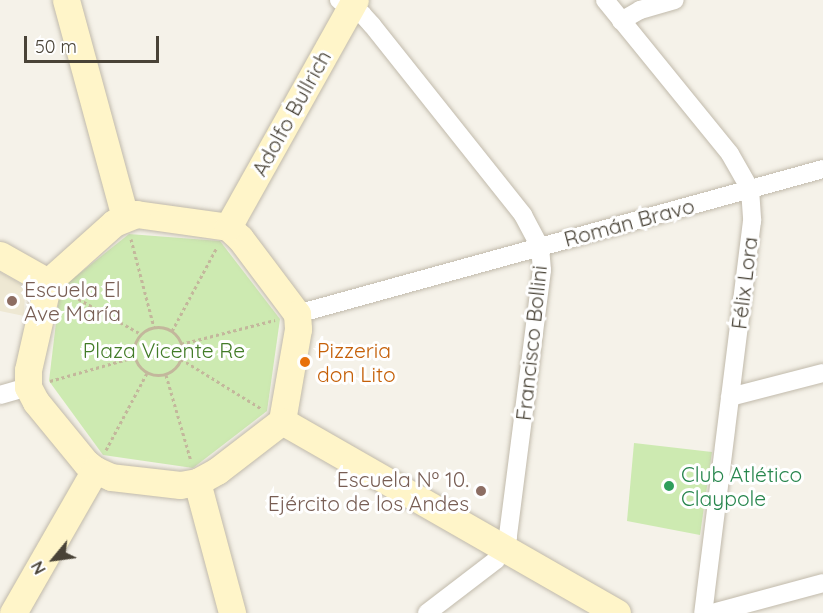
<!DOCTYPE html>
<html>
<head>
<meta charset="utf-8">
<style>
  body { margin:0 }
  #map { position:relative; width:823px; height:613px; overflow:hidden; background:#f5f2e9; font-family:Quicksand,sans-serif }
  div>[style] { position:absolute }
  .education>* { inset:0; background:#eee8d3 }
  .green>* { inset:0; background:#cdeab1 }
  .path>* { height:3px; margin-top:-1.5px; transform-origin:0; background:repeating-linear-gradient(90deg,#c3b79c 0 3px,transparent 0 6px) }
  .path>.ring { margin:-1.5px; padding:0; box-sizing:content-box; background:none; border:3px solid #c3b79c; border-radius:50% }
  .roads { filter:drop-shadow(0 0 2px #c1baab) drop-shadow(0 0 2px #c1baab) }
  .street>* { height:18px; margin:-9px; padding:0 9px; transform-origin:9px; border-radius:9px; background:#fff }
  .secondary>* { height:27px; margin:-13.5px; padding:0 13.5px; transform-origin:13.5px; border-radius:13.5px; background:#fff5c9 }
  .dots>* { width:16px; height:16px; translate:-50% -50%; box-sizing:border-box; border:3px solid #fff; border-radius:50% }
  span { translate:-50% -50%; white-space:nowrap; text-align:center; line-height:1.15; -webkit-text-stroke:6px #fff; paint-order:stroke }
  .street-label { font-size:21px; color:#494337 }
  .education-label { font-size:21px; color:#785e54 }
  .left { translate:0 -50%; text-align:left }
  .right { translate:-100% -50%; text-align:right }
  .park-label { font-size:21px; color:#437c28 }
  .food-label { font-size:21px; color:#c56008 }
  .leisure-label { font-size:21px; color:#27864d }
  .north { position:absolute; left:24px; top:529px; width:60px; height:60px; -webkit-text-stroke:4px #fff; paint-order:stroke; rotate:241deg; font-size:16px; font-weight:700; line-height:24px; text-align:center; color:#494337 }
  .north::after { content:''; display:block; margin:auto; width:21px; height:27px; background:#494337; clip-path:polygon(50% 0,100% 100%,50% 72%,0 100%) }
  .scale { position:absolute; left:24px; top:36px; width:135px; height:27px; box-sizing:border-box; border:3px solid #494337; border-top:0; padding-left:8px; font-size:18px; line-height:21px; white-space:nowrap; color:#494337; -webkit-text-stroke:4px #fff; paint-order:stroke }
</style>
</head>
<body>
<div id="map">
  <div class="education">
    <div style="clip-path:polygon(0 272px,21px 284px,25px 292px,24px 316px,0 311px)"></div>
  </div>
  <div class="green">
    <div style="clip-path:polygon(129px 234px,220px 241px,280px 319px,267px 411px,193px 468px,103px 455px,49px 381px,60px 289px)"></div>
    <div style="clip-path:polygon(634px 443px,712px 452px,700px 535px,627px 521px)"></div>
  </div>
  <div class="path">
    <div style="left:131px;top:239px;width:91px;rotate:75.4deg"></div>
    <div style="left:68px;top:293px;width:84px;rotate:29.3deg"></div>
    <div class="ring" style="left:134px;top:327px;width:45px;height:45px"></div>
    <div style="left:172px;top:331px;width:95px;rotate:-61.8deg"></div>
    <div style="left:181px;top:344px;width:97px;rotate:-14.3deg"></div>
    <div style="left:181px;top:359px;width:95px;rotate:31.7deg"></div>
    <div style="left:166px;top:375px;width:90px;rotate:73.8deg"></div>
    <div style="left:50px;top:381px;width:88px;rotate:-15.8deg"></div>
    <div style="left:106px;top:450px;width:87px;rotate:-62deg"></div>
  </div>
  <div class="roads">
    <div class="street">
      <div style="left:339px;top:0;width:27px;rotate:31deg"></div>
      <div style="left:362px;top:14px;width:15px;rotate:48deg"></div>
      <div style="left:372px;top:25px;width:243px;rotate:51.5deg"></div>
      <div style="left:523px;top:215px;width:36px;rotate:62deg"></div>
      <div style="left:540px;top:247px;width:23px;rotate:85deg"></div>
      <div style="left:542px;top:270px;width:269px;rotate:97.3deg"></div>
      <div style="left:508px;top:537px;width:26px;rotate:118deg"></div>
      <div style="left:496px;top:560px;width:87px;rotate:142.5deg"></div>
      <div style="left:605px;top:0;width:198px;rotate:50.9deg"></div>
      <div style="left:730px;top:154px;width:40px;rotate:60.3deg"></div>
      <div style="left:750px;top:189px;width:32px;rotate:86deg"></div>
      <div style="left:752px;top:221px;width:395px;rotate:97.1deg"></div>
      <div style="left:621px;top:21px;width:22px;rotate:-30deg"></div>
      <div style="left:640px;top:10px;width:36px;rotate:-16deg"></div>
      <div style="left:297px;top:314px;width:546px;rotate:-15.41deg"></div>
      <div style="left:0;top:395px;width:29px;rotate:-16deg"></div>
      <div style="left:730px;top:397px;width:96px;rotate:-14.5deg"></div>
      <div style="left:712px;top:613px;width:115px;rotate:-15.1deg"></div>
    </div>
    <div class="secondary">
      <div style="left:66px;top:0;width:225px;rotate:74.8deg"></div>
      <div style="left:136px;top:214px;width:93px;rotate:8deg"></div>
      <div style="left:228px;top:227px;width:16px;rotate:43deg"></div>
      <div style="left:240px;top:238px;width:95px;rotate:53.1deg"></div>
      <div style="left:297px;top:314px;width:15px;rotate:86deg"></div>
      <div style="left:298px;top:329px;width:93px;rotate:99.9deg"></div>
      <div style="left:282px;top:421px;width:82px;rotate:142.4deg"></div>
      <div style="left:217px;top:471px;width:23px;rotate:151deg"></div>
      <div style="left:197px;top:482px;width:17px;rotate:170deg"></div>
      <div style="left:180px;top:485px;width:69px;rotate:-173.4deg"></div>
      <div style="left:111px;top:477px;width:17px;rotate:-156deg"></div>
      <div style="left:95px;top:470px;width:11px;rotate:-142deg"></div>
      <div style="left:86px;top:463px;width:79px;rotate:-129.3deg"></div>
      <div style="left:36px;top:402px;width:17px;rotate:-118deg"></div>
      <div style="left:28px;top:387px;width:17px;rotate:-90deg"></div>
      <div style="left:28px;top:370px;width:90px;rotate:-77.2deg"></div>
      <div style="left:48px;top:282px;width:89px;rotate:-41.8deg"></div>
      <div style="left:114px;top:223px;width:24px;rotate:-22deg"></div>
      <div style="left:228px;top:227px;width:260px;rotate:-60.8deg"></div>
      <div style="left:0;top:255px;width:55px;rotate:29.4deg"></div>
      <div style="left:282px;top:421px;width:386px;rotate:29.8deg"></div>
      <div style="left:197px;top:482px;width:136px;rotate:75deg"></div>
      <div style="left:13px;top:613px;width:165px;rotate:-60.2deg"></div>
    </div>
  </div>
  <div class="dots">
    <div style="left:12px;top:301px;background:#8d6e63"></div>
    <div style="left:305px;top:362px;background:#e8710a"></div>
    <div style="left:669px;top:486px;background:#2e9e5b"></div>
    <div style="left:481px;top:491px;background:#8d6e63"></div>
  </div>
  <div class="street-label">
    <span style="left:291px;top:113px;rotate:-61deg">Adolfo Bullrich</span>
    <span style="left:629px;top:222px;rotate:-15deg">Román Bravo</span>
    <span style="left:744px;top:283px;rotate:-83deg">Félix Lora</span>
    <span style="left:531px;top:343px;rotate:-84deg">Francisco Bollini</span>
  </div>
  <div class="education-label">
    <span class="left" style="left:24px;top:301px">Escuela El<br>Ave María</span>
    <span class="right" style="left:469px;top:491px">Escuela Nº 10.<br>Ejército de los Andes</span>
  </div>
  <div class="park-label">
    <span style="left:164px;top:350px">Plaza Vicente Re</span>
  </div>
  <div class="food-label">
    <span class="left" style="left:317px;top:362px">Pizzeria<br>don Lito</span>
  </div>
  <div class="leisure-label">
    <span class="left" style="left:681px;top:486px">Club Atlético<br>Claypole</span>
  </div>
  <div class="north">N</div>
  <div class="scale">50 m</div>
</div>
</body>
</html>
